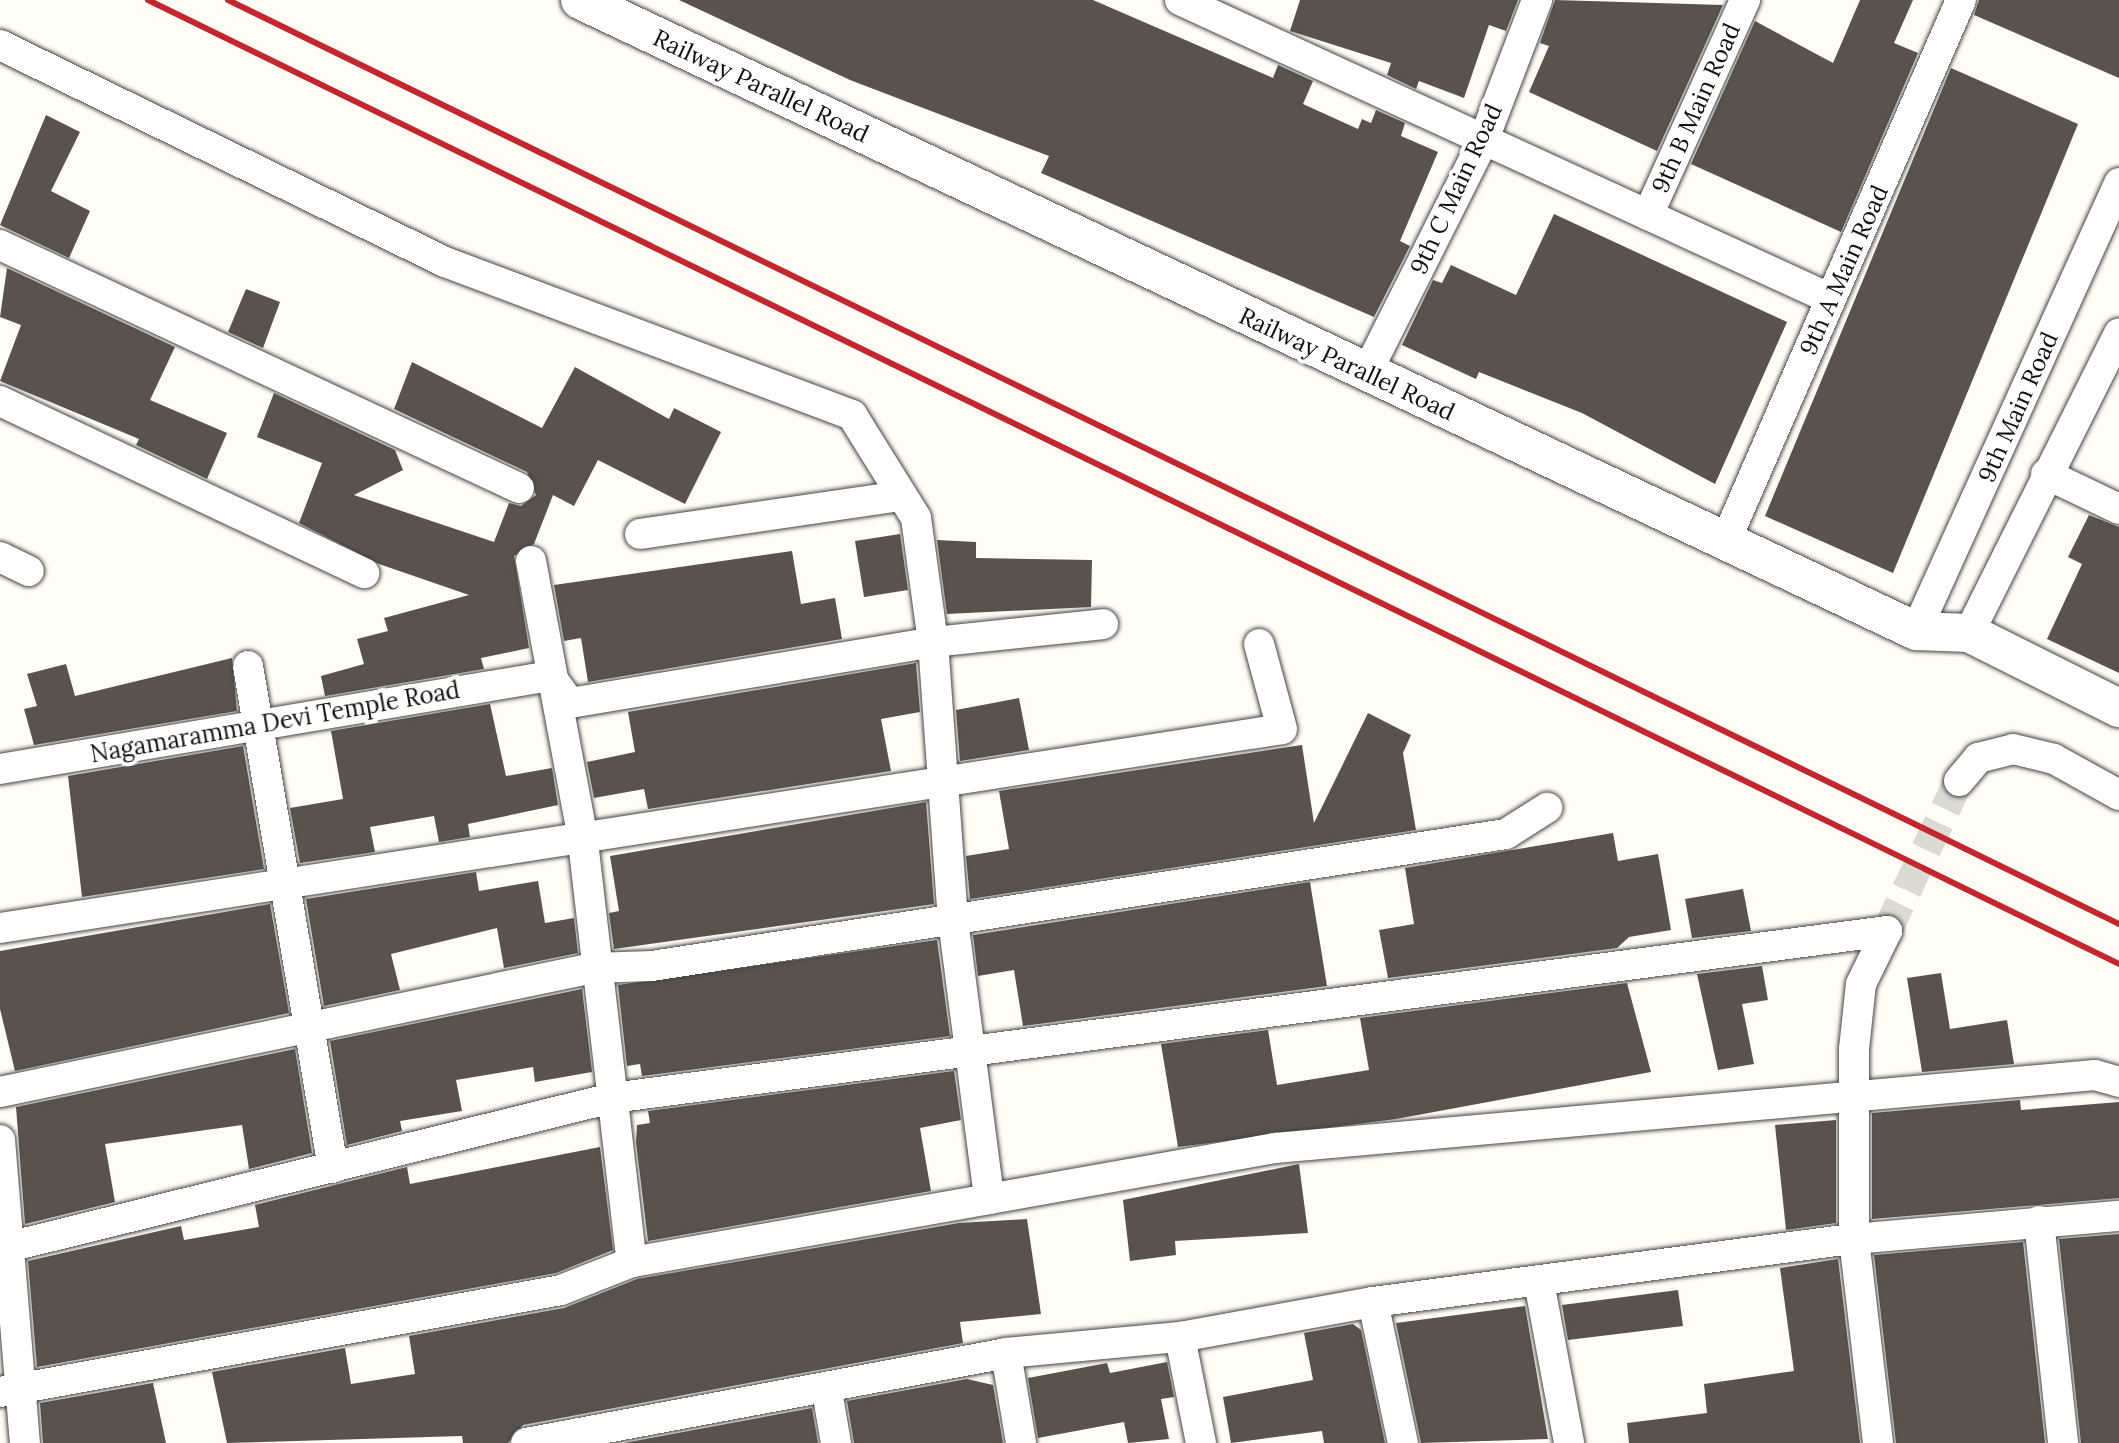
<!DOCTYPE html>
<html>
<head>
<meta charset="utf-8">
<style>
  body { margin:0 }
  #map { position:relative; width:2119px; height:1443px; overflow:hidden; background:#fffdf5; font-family:Lora,serif }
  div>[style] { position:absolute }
  .building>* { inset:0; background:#5a524d }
  .minor-tunnel>* { height:30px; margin-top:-15px; transform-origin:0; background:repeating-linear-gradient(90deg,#dbdad3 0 30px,transparent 0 45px) }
  .roads { filter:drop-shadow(0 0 2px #444) drop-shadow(0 0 2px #444) }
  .minor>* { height:30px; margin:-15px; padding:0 15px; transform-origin:15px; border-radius:15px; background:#fff }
  .tertiary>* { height:38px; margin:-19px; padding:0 19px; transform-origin:19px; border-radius:19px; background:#fff }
  .rail>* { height:6px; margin:-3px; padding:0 3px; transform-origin:3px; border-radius:3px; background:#c4262e }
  span { translate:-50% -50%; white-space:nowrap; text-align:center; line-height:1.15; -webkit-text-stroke:8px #fff; paint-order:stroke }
  .street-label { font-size:24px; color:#111 }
</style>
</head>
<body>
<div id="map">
  <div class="building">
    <div style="clip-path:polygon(679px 0,1093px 0,1273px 78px,1278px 65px,1313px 81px,1303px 104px,1358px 129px,1362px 119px,1371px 123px,1376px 110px,1405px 123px,1401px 136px,1438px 152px,1400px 241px,1410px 246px,1374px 317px,1041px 173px,1049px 156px,850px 80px)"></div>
    <div style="clip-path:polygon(1300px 0,1518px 0,1506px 31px,1489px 25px,1464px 98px,1419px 81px,1416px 89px,1387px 75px,1391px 63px,1290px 31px)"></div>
    <div style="clip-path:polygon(1555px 0,1723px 5px,1657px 151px,1529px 92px,1549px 46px,1540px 43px)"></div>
    <div style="clip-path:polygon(1860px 0,1913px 0,1894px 43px,1918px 53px,1841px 232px,1691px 164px,1755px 21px,1833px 63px)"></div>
    <div style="clip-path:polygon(1979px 0,2119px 0,2119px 78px,1974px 15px)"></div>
    <div style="clip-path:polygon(1951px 68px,2078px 124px,1893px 573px,1765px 516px)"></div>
    <div style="clip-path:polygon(46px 115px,80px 132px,51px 191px,90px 211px,69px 258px,0 225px)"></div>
    <div style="clip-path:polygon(1554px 214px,1787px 322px,1715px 484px,1582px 413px,1479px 372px,1476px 379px,1402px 345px,1433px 280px,1442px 283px,1451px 265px,1516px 295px)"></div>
    <div style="clip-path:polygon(7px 268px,175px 347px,150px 400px,227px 433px,207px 479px,136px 445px,139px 439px,0 381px,21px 325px,0 317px)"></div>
    <div style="clip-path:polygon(246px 289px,280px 302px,263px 348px,228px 332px)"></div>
    <div style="clip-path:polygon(412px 362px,542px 428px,575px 367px,669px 419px,674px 408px,721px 432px,685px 504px,598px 460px,574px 506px,553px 495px,534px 544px,514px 556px,529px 648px,481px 658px,484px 669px,325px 696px,321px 676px,364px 664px,357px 639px,388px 631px,384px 618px,469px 595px,379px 564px,299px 523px,322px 463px,257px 437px,274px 393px,395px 450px,403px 470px,354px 495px,494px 542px,509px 503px,521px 506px,536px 495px,527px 472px,394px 409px)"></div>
    <div style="clip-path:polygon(2089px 515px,2119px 527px,2119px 673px,2047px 639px,2082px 564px,2068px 557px)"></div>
    <div style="clip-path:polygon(900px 534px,908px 590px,864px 597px,855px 541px)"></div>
    <div style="clip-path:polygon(937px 540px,976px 542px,976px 558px,1092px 560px,1091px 607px,947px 614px)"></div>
    <div style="clip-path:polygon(792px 551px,801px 604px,835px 598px,842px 639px,588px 682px,581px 638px,564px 641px,554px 585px)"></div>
    <div style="clip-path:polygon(232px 658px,237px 711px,34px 745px,24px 709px,37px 706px,27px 674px,66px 664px,75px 696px)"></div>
    <div style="clip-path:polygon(916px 663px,920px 712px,881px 719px,891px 771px,648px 809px,644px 789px,594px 798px,587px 762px,635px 752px,628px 712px)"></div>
    <div style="clip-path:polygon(1019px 698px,1029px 750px,960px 761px,956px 710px)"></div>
    <div style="clip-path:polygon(490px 704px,506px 776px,552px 768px,558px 805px,468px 824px,470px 837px,439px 842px,434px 816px,370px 827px,375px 852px,300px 863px,290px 808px,343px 799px,331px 731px)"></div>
    <div style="clip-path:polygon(1368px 713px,1411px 735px,1403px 753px,1416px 830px,970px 899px,966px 856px,1009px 849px,999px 791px,1302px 745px,1314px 823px)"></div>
    <div style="clip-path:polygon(243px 746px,264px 869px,82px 897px,68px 776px)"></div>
    <div style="clip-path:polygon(926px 802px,934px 904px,614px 949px,609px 913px,619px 911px,610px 856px)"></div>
    <div style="clip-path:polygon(1613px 833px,1618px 861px,1658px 854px,1671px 930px,1629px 937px,1617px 948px,1388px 978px,1379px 930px,1414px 924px,1405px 868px)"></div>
    <div style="clip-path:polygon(476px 872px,479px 891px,538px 881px,545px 923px,574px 918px,578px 953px,504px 968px,497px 928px,391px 954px,400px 990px,324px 1006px,306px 899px)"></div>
    <div style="clip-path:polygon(1310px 882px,1327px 986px,1023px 1026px,1014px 970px,978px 976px,973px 935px)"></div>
    <div style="clip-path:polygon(1743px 889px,1751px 931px,1692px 938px,1685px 899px)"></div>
    <div style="clip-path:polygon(270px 904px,289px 1013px,15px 1071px,0 1009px,0 951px)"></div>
    <div style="clip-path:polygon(937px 940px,950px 1036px,642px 1076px,640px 1064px,627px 1066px,618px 985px)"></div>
    <div style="clip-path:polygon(1762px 966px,1768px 1000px,1742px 1004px,1754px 1064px,1718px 1070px,1697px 974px)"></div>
    <div style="clip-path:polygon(1941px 973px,1950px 1029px,2007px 1020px,2014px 1064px,1922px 1072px,1907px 978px)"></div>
    <div style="clip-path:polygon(1627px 983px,1651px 1072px,1396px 1119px,1178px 1147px,1161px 1044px,1268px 1030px,1277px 1085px,1369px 1070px,1360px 1018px)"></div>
    <div style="clip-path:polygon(582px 989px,592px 1072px,535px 1082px,533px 1067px,456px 1080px,462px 1111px,400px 1121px,402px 1131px,347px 1145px,330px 1041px)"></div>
    <div style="clip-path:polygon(295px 1049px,312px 1153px,249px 1169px,242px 1125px,105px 1144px,115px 1202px,25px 1224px,16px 1107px)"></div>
    <div style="clip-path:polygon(954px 1071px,961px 1120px,920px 1128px,931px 1191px,648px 1241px,636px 1142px,637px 1125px,650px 1123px,648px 1111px)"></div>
    <div style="clip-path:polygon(2020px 1100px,2021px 1110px,2119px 1102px,2119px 1198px,1872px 1219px,1872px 1113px)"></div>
    <div style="clip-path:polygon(1836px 1120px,1836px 1223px,1786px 1230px,1775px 1125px)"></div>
    <div style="clip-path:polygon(600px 1147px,613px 1250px,556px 1273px,37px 1367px,28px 1261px,181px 1226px,184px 1240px,259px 1227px,255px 1205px,407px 1167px,410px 1184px)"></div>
    <div style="clip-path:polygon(1299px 1164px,1308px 1233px,1175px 1241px,1176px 1255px,1130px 1261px,1123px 1200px)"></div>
    <div style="clip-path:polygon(1027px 1219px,1041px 1314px,960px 1322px,963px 1343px,523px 1425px,508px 1443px,463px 1443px,462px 1436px,227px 1443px,212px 1372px,345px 1348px,351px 1384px,415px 1374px,409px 1336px,564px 1308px,637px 1279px,959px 1223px)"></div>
    <div style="clip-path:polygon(2119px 1234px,2119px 1443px,2081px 1443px,2059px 1239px)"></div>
    <div style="clip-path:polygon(2023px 1242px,2045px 1443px,1896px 1443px,1874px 1255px)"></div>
    <div style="clip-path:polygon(1838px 1259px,1860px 1443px,1629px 1443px,1627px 1423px,1707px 1413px,1704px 1384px,1794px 1371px,1780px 1268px)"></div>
    <div style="clip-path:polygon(1678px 1290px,1683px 1326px,1568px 1340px,1562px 1305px)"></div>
    <div style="clip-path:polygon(1525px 1306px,1548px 1439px,1421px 1443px,1396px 1323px)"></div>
    <div style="clip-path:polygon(1353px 1324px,1361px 1330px,1385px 1443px,1324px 1443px,1322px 1431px,1231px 1443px,1223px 1397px,1313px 1380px,1304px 1333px)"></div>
    <div style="clip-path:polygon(1167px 1362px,1174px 1397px,1161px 1399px,1169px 1439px,1128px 1443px,1124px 1422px,1038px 1438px,1028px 1378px,1107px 1363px,1110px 1373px)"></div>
    <div style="clip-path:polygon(967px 1379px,993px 1385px,1003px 1443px,854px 1443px,847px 1401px)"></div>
    <div style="clip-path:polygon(153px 1383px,166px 1443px,43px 1443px,40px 1403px)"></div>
    <div style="clip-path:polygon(812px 1408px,818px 1443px,624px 1443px)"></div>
  </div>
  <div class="minor-tunnel">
    <div style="left:1887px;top:931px;width:166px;rotate:-64.4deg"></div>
  </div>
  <div class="roads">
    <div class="minor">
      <div style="left:1180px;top:0;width:716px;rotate:24.67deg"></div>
      <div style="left:0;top:45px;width:495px;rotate:26deg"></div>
      <div style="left:445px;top:262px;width:435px;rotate:20.6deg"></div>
      <div style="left:852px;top:415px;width:121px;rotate:58.1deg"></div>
      <div style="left:916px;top:518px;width:125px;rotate:82.2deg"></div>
      <div style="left:933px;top:642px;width:279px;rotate:85.9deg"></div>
      <div style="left:953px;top:920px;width:281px;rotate:82.6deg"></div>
      <div style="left:989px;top:1199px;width:291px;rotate:-10.1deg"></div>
      <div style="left:1275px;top:1148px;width:823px;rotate:-5.09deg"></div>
      <div style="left:2095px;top:1075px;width:25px;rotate:16deg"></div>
      <div style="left:1648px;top:215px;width:236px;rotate:-65.7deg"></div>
      <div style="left:0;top:245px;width:573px;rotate:25.09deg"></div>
      <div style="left:1366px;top:374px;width:263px;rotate:-63.3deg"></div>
      <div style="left:1484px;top:139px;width:149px;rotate:-69.1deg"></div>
      <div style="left:0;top:401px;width:403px;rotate:25.3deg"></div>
      <div style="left:2046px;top:474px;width:81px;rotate:25.6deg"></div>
      <div style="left:640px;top:534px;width:264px;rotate:-8.3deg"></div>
      <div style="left:1726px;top:540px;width:589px;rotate:-66.48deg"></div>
      <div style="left:0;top:557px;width:32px;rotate:26deg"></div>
      <div style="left:531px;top:561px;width:277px;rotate:79.4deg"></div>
      <div style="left:582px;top:833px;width:432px;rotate:83.4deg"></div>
      <div style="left:1916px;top:631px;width:492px;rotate:-65.6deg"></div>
      <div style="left:1969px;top:633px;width:335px;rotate:-63.4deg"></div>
      <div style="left:248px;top:666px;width:509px;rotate:80.39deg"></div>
      <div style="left:551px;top:677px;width:32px;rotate:54deg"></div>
      <div style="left:570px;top:703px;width:368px;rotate:-9.5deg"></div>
      <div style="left:933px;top:642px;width:171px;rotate:-6deg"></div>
      <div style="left:0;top:769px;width:558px;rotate:-9.6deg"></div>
      <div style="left:1959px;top:781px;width:30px;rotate:-50deg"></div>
      <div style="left:1978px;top:758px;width:36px;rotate:-14deg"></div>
      <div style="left:2013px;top:749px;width:42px;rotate:13.7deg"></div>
      <div style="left:2054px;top:759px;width:74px;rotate:29deg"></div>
      <div style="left:0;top:928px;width:1297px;rotate:-8.82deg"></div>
      <div style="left:1282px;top:729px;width:88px;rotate:-105.1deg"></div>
      <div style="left:0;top:1092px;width:606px;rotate:-11.81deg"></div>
      <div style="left:593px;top:968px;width:59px;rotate:-1.9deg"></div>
      <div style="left:652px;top:966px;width:864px;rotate:-8.79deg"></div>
      <div style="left:1506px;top:834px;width:49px;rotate:-32.4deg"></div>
      <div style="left:0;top:1140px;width:304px;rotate:85.3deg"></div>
      <div style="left:2039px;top:1221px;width:223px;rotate:83.8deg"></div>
      <div style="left:0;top:1249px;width:630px;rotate:-13.86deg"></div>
      <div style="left:612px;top:1098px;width:1286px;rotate:-7.46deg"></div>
      <div style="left:1539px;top:1282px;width:164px;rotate:79.4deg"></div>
      <div style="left:1373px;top:1302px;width:144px;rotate:78deg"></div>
      <div style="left:1180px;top:1337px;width:108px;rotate:78.8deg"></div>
      <div style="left:1006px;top:1353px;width:91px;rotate:80.5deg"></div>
      <div style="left:827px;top:1391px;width:53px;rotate:80.2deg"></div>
      <div style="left:0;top:1392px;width:570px;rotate:-10.3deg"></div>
      <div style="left:561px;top:1290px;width:76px;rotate:-21.5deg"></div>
      <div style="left:632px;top:1262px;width:363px;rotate:-10deg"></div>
      <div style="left:526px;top:1443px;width:488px;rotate:-10.6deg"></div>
      <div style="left:1006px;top:1353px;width:175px;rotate:-5.3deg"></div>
      <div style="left:1180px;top:1337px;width:196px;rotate:-10.3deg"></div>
      <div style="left:1373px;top:1302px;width:485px;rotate:-7.5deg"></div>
      <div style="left:1854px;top:1239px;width:266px;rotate:-5deg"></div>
      <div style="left:1878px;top:1443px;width:205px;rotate:-96.7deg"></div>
      <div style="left:1854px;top:1239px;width:190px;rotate:-90deg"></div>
      <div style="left:1854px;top:1049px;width:65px;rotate:-83.9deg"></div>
      <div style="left:1861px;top:984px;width:59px;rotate:-63.9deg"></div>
    </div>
    <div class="tertiary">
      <div style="left:580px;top:0;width:1478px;rotate:25.28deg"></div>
      <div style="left:1916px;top:631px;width:53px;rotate:2.2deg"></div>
      <div style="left:1969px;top:633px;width:168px;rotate:26.6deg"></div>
    </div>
  </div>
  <div class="rail">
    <div style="left:148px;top:0;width:2194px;rotate:26.06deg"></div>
    <div style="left:228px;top:0;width:2105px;rotate:26.04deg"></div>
  </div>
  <div class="street-label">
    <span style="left:761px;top:86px;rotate:25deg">Railway Parallel Road</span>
    <span style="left:1696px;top:108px;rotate:-66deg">9th B Main Road</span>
    <span style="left:1456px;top:189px;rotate:-65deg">9th C Main Road</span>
    <span style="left:1844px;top:270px;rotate:-66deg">9th A Main Road</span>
    <span style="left:1347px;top:364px;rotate:25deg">Railway Parallel Road</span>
    <span style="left:2018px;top:407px;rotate:-66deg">9th Main Road</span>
    <span style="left:275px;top:722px;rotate:-10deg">Nagamaramma Devi Temple Road</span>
  </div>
</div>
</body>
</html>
